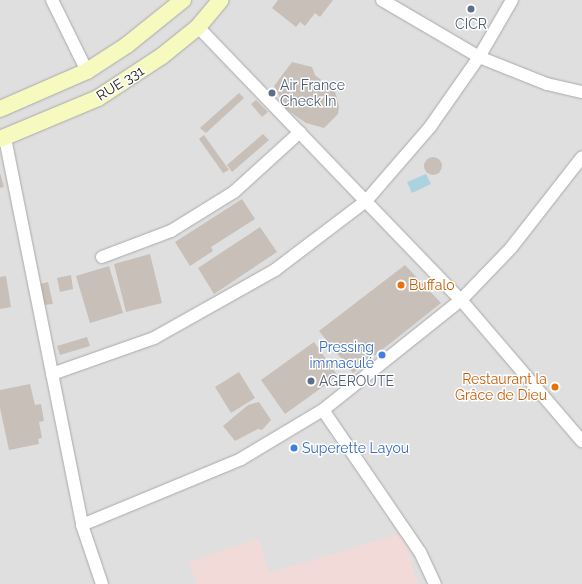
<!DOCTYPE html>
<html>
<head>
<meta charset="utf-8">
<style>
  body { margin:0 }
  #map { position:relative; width:582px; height:584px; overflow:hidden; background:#f2efe9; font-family:Raleway,sans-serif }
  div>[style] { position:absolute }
  .residential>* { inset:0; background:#e0dfdf }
  .commercial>* { inset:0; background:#f2dad9 }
  .water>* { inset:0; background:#aad3df }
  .building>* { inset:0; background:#c7bfb8 }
  .round { border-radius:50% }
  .roads { filter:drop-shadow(0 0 1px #a9a9a9) drop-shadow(0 0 1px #a9a9a9) }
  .street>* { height:12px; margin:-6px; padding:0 6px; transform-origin:6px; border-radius:6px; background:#fff }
  .secondary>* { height:16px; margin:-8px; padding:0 8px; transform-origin:8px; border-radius:8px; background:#f7fabf }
  .dots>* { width:11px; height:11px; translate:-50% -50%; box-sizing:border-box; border:2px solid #fff; border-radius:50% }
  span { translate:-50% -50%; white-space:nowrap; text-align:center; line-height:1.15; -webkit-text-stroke:3px #fff; paint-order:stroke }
  .service-label { font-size:14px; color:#4e5e75 }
  .left { translate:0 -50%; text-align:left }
  .street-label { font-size:14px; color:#222 }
  .food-label { font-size:14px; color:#c56008 }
  .right { translate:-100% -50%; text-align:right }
  .shop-label { font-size:14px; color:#366cbe }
</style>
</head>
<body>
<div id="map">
  <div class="residential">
    <div style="clip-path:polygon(0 0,582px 0,582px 584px,0 584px)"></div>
  </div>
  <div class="commercial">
    <div style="clip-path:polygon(402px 533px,418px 584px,197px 584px,189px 562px,258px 538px,269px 573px)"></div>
  </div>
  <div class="water">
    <div style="clip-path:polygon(426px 174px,431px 184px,412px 193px,407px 182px)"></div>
  </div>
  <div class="building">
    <div style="clip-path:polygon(278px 0,333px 0,320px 17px,315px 13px,305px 26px,300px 22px,296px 27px,272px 8px)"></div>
    <div style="clip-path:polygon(292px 62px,312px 67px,315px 75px,335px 91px,339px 107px,338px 114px,324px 128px,306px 123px,286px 109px,274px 86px)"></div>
    <div style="clip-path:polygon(239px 93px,244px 98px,206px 133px,200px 128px)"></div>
    <div style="clip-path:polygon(256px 100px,268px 112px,262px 117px,251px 104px)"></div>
    <div style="clip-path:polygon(263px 134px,269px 140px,232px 172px,227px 165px)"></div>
    <div style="clip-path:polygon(204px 135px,229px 170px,223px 173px,199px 139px)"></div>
    <div class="round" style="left:424px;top:157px;width:18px;height:18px"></div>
    <div style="clip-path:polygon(0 173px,4px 187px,0 188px)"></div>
    <div style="clip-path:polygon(242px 199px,255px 219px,211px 247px,213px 251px,190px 266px,175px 242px)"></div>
    <div style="clip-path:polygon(260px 227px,277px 252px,214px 294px,198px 268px)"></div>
    <div style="clip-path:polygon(150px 254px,162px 303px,126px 312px,114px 264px)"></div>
    <div style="clip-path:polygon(405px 265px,441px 303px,353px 373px,319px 331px)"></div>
    <div style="clip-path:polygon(109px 266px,123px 313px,90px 323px,76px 276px)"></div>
    <div style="clip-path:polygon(71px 275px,73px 289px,60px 292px,57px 278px)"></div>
    <div style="clip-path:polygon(6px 276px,11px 307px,0 309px,0 277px)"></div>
    <div style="clip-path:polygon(48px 282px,53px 304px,44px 305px,40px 284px)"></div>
    <div style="clip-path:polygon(87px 337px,90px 346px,60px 355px,57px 346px)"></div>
    <div style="clip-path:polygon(314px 342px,338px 376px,285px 414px,261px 380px)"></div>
    <div style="clip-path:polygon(239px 372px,255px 398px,231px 413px,215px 387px)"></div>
    <div style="clip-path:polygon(30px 384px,35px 405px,41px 404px,44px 421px,39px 422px,42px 438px,38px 439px,39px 444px,9px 450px,0 408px,0 390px)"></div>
    <div style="clip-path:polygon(259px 402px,271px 420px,262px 430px,258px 429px,235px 441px,223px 426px,248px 405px)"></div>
  </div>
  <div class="roads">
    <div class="street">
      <div style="left:52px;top:0;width:79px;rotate:63.8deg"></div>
      <div style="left:382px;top:0;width:113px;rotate:30.4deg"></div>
      <div style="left:479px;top:57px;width:73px;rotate:21.7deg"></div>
      <div style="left:547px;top:84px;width:36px;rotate:13deg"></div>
      <div style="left:198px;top:27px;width:379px;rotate:46.1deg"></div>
      <div style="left:461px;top:300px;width:186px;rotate:49.4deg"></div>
      <div style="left:5px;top:138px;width:395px;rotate:78.7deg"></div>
      <div style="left:82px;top:525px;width:62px;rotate:71.3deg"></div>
      <div style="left:102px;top:257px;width:74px;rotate:-20.6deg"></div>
      <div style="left:171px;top:231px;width:74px;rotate:-31.8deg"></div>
      <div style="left:234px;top:192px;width:89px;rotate:-42.3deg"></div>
      <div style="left:52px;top:374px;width:108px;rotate:-19.4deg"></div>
      <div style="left:154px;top:338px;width:139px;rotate:-29.3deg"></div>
      <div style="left:275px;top:270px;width:114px;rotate:-37.2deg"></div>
      <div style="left:366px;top:201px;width:98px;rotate:-49.1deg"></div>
      <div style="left:430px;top:127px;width:85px;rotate:-55deg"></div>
      <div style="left:479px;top:57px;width:66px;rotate:-59.9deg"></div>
      <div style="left:323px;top:410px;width:172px;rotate:55.7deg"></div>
      <div style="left:420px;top:552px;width:35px;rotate:65deg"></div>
      <div style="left:82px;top:525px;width:172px;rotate:-22.5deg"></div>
      <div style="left:241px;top:459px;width:96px;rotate:-30.9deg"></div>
      <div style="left:323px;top:410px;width:176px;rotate:-38.6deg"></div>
      <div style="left:461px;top:300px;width:72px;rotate:-46.1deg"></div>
      <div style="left:511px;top:248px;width:115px;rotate:-52deg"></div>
    </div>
    <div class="secondary">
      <div style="left:0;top:109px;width:95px;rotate:-23.6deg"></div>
      <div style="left:87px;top:71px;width:48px;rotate:-33deg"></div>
      <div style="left:127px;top:45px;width:72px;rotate:-38.8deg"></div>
      <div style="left:0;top:139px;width:106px;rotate:-22.7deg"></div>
      <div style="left:98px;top:98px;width:77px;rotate:-33.3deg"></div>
      <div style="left:162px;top:56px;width:46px;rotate:-38.9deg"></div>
      <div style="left:198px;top:27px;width:35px;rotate:-50deg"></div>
    </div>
  </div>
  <div class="dots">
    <div style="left:471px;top:9px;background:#5c6f8a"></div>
    <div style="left:272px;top:93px;background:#5c6f8a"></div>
    <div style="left:401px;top:285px;background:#e8710a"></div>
    <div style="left:382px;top:355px;background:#3f7fe0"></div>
    <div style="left:311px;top:381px;background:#5c6f8a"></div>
    <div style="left:555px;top:387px;background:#e8710a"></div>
    <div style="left:294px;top:448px;background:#3f7fe0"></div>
  </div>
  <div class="service-label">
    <span style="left:471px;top:24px">CICR</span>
    <span class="left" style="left:280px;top:93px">Air France<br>Check In</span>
    <span class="left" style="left:319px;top:381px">AGEROUTE</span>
  </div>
  <div class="street-label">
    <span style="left:120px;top:83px;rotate:-32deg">RUE 331</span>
  </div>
  <div class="food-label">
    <span class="left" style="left:409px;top:285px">Buffalo</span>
    <span class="right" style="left:547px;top:387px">Restaurant la<br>Grâce de Dieu</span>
  </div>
  <div class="shop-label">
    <span class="right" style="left:374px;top:355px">Pressing<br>immaculé</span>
    <span class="left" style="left:302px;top:448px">Superette Layou</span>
  </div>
</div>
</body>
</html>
